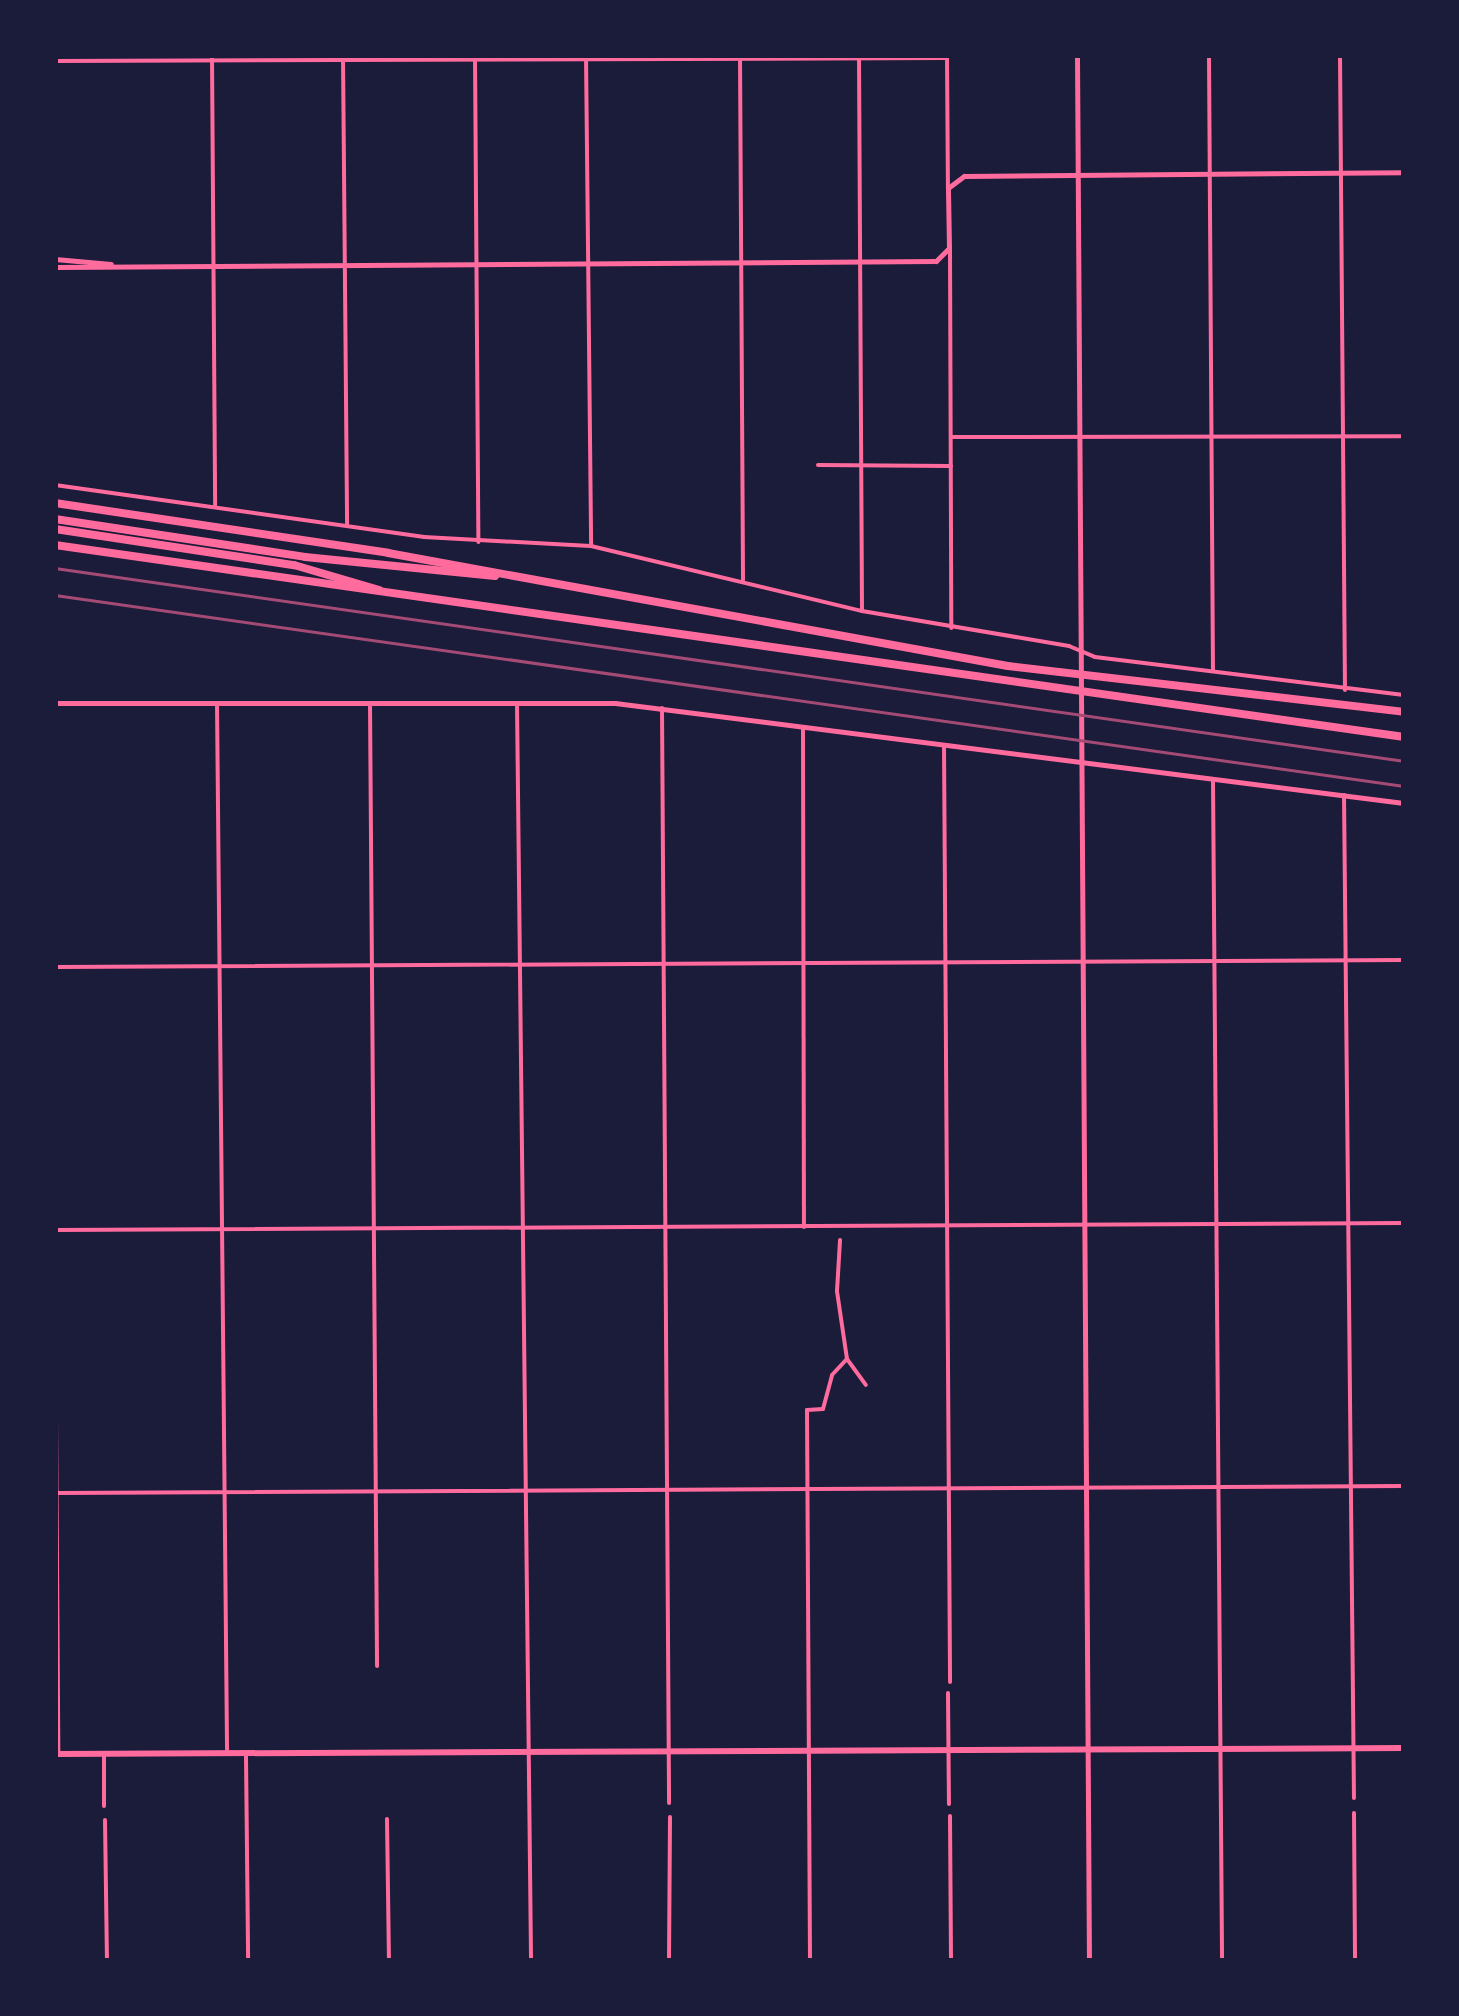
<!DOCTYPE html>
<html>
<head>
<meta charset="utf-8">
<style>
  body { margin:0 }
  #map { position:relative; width:1459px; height:2016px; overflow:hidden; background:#1b1b3a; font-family:"Sofia Sans Condensed",sans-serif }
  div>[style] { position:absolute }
  .pedestrian>* { height:4px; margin:-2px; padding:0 2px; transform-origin:2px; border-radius:2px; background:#ff6b9d }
  .minor>* { height:4px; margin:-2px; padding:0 2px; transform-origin:2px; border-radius:2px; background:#ff6b9d }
  .tertiary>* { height:5px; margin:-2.5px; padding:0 2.5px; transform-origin:2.5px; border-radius:2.5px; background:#ff6b9d }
  .secondary>* { height:6px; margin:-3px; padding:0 3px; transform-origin:3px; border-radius:3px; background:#ff6b9d }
  .motorway>* { height:8px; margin:-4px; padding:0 4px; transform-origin:4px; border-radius:4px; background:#ff6b9d }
  .rail>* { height:2.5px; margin:-1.25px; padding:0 1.25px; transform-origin:1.25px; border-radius:1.25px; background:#a44b75 }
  span { translate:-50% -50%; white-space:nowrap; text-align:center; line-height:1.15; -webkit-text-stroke:10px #1b1b3a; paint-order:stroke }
  .frame { position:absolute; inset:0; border:58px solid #1b1b3a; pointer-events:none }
</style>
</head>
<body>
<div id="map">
  <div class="pedestrian">
    <div style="left:847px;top:1359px;width:32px;rotate:54deg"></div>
    <div style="left:823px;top:1409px;width:35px;rotate:-75deg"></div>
    <div style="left:832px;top:1375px;width:22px;rotate:-47deg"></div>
    <div style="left:847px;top:1359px;width:69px;rotate:-98.4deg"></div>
    <div style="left:837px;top:1291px;width:51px;rotate:-86.6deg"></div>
  </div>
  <div class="minor">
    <div style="left:212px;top:55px;width:450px;rotate:89.6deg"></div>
    <div style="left:343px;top:55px;width:469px;rotate:89.5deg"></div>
    <div style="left:475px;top:55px;width:487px;rotate:89.6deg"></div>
    <div style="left:586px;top:55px;width:490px;rotate:89.4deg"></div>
    <div style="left:740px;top:55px;width:525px;rotate:89.67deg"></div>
    <div style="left:859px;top:55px;width:555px;rotate:89.69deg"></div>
    <div style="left:947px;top:55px;width:133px;rotate:89.6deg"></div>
    <div style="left:1209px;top:55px;width:615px;rotate:89.63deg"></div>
    <div style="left:1340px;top:55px;width:635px;rotate:89.55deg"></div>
    <div style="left:55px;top:61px;width:892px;rotate:-0.19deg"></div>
    <div style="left:950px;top:249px;width:379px;rotate:89.8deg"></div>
    <div style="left:951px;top:437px;width:453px;rotate:-0.1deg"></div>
    <div style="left:818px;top:465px;width:133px;rotate:0.4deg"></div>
    <div style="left:55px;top:485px;width:373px;rotate:8deg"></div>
    <div style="left:424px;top:537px;width:167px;rotate:3.1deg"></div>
    <div style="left:591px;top:546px;width:279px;rotate:13.5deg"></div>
    <div style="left:862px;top:611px;width:210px;rotate:9.6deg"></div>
    <div style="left:1069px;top:646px;width:28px;rotate:23deg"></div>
    <div style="left:1095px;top:657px;width:311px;rotate:7deg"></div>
    <div style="left:217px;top:703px;width:1050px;rotate:89.45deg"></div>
    <div style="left:370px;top:703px;width:963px;rotate:89.58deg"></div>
    <div style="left:517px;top:703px;width:1258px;rotate:89.36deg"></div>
    <div style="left:662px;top:708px;width:1095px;rotate:89.63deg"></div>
    <div style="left:803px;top:727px;width:500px;rotate:89.89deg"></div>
    <div style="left:944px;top:745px;width:937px;rotate:89.63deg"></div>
    <div style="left:1213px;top:780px;width:1181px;rotate:89.56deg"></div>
    <div style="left:1344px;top:795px;width:1003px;rotate:89.43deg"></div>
    <div style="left:55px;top:967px;width:1349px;rotate:-0.3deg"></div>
    <div style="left:55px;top:1230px;width:1349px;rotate:-0.3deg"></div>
    <div style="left:55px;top:1273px;width:480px;rotate:89.6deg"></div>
    <div style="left:57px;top:1493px;width:1347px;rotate:-0.3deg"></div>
    <div style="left:948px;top:1693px;width:111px;rotate:89.5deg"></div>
    <div style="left:104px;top:1754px;width:52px;rotate:90deg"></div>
    <div style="left:246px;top:1756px;width:205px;rotate:89.4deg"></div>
    <div style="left:1354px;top:1813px;width:148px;rotate:89.6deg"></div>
    <div style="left:950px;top:1816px;width:145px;rotate:89.6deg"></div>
    <div style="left:387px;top:1819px;width:142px;rotate:89.2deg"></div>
    <div style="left:105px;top:1820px;width:141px;rotate:89.2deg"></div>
    <div style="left:669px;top:1961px;width:144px;rotate:-89.6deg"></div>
    <div style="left:810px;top:1961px;width:551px;rotate:-90.31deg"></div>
    <div style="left:807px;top:1410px;width:16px;rotate:-4deg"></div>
  </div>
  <div class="tertiary">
    <div style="left:1077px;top:55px;width:1906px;rotate:89.64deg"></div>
    <div style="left:55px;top:259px;width:56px;rotate:5.1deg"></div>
    <div style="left:55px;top:267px;width:881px;rotate:-0.39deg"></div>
    <div style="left:936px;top:261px;width:18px;rotate:-45deg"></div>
    <div style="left:949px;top:248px;width:60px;rotate:-91deg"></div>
    <div style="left:948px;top:188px;width:20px;rotate:-37deg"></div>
    <div style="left:964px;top:176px;width:440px;rotate:-0.5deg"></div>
    <div style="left:55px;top:703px;width:560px"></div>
    <div style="left:615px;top:703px;width:795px;rotate:7.22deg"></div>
  </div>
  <div class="secondary">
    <div style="left:55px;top:1754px;width:1349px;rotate:-0.25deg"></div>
  </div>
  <div class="motorway">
    <div style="left:55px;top:503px;width:337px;rotate:8.5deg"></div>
    <div style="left:388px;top:553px;width:630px;rotate:10.33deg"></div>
    <div style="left:1008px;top:666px;width:399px;rotate:6.6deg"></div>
    <div style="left:55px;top:519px;width:253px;rotate:8.6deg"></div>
    <div style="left:305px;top:557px;width:191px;rotate:5.7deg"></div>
    <div style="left:55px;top:529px;width:242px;rotate:8.6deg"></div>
    <div style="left:294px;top:565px;width:89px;rotate:16.4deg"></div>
    <div style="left:55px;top:545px;width:1363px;rotate:8.1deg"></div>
  </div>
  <div class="rail">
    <div style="left:55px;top:568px;width:1363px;rotate:8.14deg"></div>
    <div style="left:55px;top:595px;width:1362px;rotate:8.06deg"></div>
  </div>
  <div class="frame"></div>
</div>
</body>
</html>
